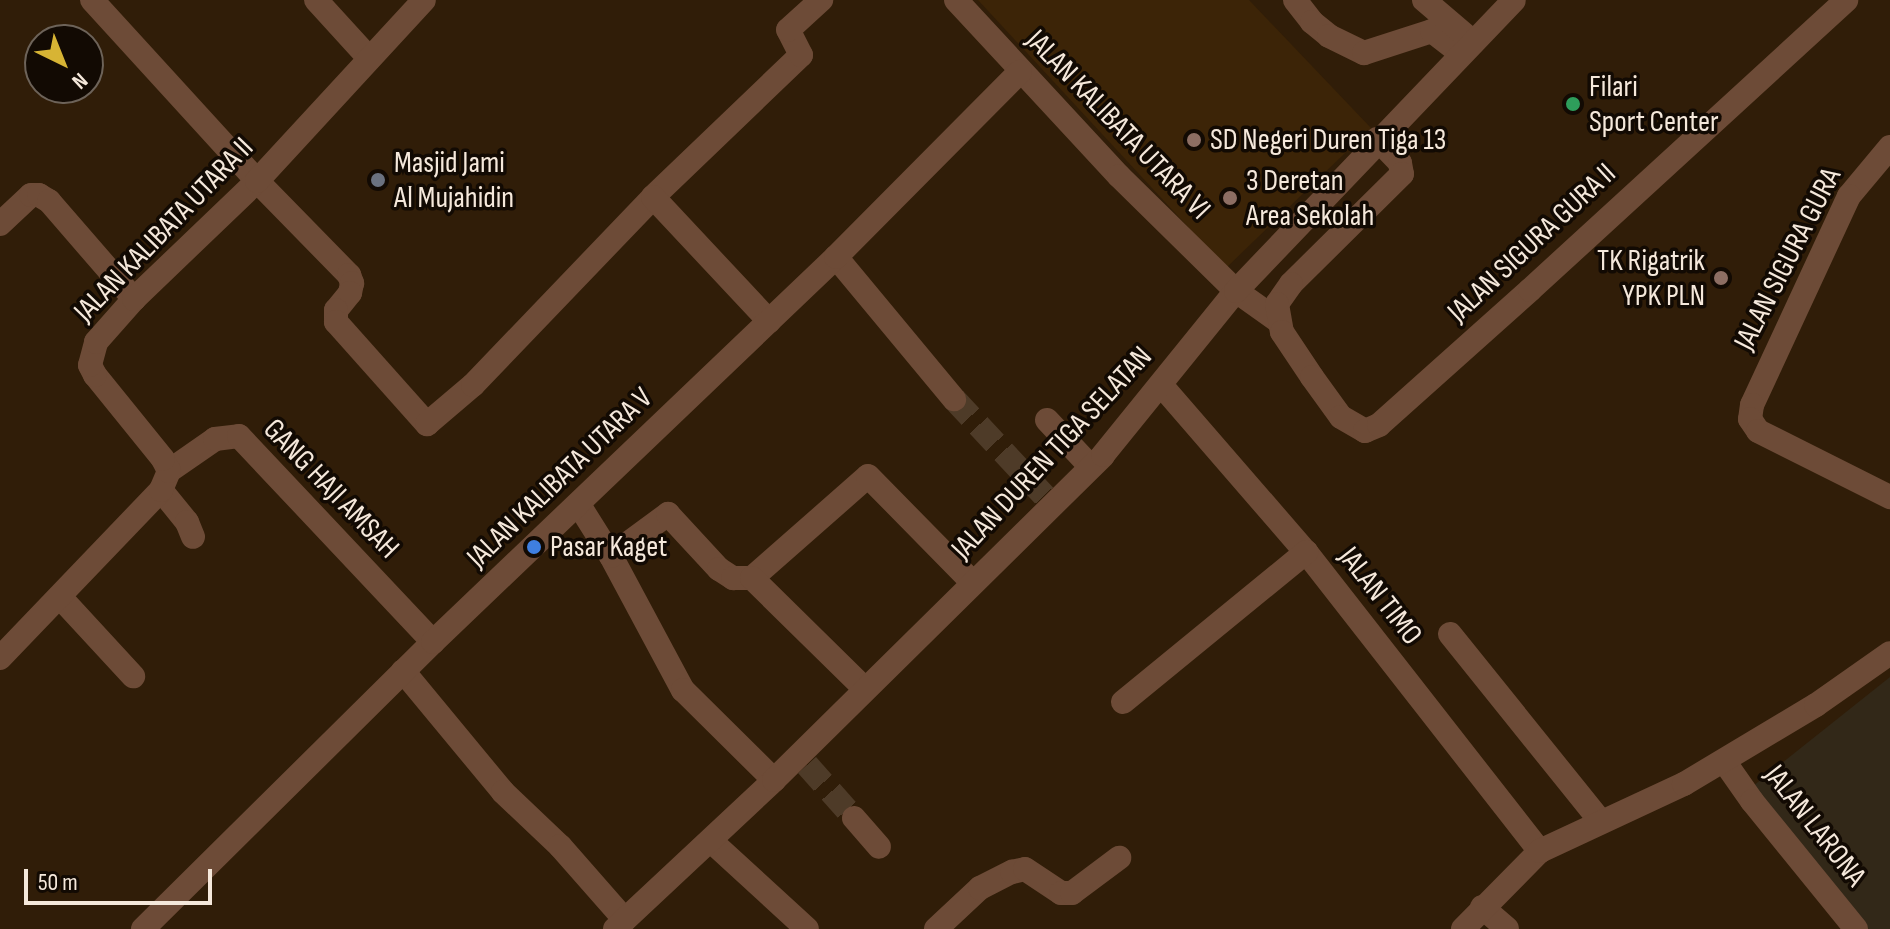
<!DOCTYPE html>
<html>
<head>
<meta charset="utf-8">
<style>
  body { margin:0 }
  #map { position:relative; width:1890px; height:929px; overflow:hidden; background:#301d08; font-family:"Sofia Sans Condensed",sans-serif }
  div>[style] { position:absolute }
  .commercial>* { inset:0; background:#322818 }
  .built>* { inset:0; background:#3c2407 }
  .minor-tunnel>* { height:24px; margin-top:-12px; transform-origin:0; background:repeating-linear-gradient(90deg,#4e3b28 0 24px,transparent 0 36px) }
  .minor>* { height:24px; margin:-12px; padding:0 12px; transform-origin:12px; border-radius:12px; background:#6d4b37 }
  .tertiary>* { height:24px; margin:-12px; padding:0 12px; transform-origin:12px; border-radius:12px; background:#6d4b37 }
  .dots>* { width:22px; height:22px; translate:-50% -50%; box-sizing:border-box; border:4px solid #120a03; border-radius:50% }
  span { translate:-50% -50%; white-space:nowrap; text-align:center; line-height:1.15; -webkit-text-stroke:7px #120a03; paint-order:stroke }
  .poi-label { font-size:30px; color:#f5e8db }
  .left { translate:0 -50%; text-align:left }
  .right { translate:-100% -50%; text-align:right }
  .street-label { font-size:30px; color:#f5e8db }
  .north { position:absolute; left:24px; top:24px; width:80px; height:80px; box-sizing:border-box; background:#120a03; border:2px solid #6d6359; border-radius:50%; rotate:137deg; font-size:22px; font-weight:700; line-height:32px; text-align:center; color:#f5e8db }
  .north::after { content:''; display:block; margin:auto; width:28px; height:36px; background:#d7b434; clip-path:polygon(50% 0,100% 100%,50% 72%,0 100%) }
  .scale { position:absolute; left:24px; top:869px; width:188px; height:36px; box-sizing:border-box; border:4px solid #f5e8db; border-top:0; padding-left:10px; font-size:24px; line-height:28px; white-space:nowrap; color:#f5e8db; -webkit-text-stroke:6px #120a03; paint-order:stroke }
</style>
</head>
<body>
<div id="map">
  <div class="commercial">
    <div style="clip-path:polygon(1890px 677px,1890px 929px,1847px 929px,1738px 798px)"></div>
  </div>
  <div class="built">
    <div style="clip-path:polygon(978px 0,1249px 0,1371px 128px,1226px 268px)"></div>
  </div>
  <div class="minor-tunnel">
    <div style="left:954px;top:399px;width:145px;rotate:47deg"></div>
    <div style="left:807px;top:765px;width:71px;rotate:48.4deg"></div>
  </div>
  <div class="minor">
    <div style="left:92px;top:0;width:245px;rotate:47.6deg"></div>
    <div style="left:257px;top:181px;width:132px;rotate:45.6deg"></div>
    <div style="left:349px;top:275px;width:9px;rotate:69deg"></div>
    <div style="left:352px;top:283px;width:10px;rotate:101deg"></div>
    <div style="left:350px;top:293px;width:22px;rotate:129deg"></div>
    <div style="left:336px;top:310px;width:12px;rotate:90deg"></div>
    <div style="left:336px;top:322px;width:137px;rotate:48.3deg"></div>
    <div style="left:427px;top:424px;width:60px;rotate:-40.3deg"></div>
    <div style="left:473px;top:385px;width:260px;rotate:-46.2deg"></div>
    <div style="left:653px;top:197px;width:205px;rotate:-43.8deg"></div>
    <div style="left:801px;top:55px;width:28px;rotate:-117deg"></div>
    <div style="left:788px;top:30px;width:45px;rotate:-42.3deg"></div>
    <div style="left:316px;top:0;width:79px;rotate:47.6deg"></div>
    <div style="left:956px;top:0;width:240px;rotate:47.2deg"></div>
    <div style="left:1119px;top:176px;width:164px;rotate:44.5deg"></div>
    <div style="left:1236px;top:291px;width:50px;rotate:35.3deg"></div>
    <div style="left:1295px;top:0;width:28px;rotate:52deg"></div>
    <div style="left:1312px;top:22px;width:22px;rotate:39deg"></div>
    <div style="left:1329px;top:36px;width:39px;rotate:26deg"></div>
    <div style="left:1364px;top:53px;width:71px;rotate:-17.9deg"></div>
    <div style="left:1432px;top:31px;width:36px;rotate:38deg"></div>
    <div style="left:1424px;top:0;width:63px;rotate:40.5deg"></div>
    <div style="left:1377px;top:139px;width:33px;rotate:46deg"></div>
    <div style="left:1400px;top:163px;width:11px;rotate:80deg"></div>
    <div style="left:1402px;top:174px;width:156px;rotate:135.3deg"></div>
    <div style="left:1291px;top:284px;width:24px;rotate:125deg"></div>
    <div style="left:1277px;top:304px;width:28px;rotate:80deg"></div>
    <div style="left:1282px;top:332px;width:54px;rotate:56.3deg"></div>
    <div style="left:1312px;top:377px;width:49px;rotate:54.1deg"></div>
    <div style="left:1341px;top:417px;width:28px;rotate:30deg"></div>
    <div style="left:1365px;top:431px;width:15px;rotate:-23deg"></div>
    <div style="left:1379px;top:425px;width:203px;rotate:-41.8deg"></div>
    <div style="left:1530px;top:290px;width:429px;rotate:-42.5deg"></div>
    <div style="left:1890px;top:147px;width:64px;rotate:129.9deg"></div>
    <div style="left:1849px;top:196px;width:230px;rotate:114.9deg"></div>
    <div style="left:1752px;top:405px;width:14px;rotate:98deg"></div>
    <div style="left:1750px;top:419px;width:14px;rotate:56deg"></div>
    <div style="left:1758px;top:431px;width:148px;rotate:26.6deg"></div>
    <div style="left:653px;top:197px;width:170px;rotate:46.9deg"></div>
    <div style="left:0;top:224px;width:42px;rotate:-43.1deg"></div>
    <div style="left:31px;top:195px;width:8px"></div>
    <div style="left:39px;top:195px;width:12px;rotate:31deg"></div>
    <div style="left:49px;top:201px;width:130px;rotate:49.1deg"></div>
    <div style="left:836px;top:257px;width:185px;rotate:50.3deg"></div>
    <div style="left:1162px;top:386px;width:220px;rotate:49.1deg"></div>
    <div style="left:1306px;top:552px;width:380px;rotate:52deg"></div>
    <div style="left:1047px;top:420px;width:64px;rotate:46.9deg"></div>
    <div style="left:169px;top:471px;width:56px;rotate:-34.8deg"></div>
    <div style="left:215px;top:439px;width:24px;rotate:-7deg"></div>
    <div style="left:239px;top:436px;width:283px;rotate:46.7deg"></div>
    <div style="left:161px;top:490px;width:41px;rotate:50.9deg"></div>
    <div style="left:187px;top:522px;width:16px;rotate:68deg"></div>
    <div style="left:579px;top:505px;width:60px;rotate:57.9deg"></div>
    <div style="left:611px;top:556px;width:152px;rotate:61.8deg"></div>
    <div style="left:683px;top:690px;width:128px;rotate:44.7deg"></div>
    <div style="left:611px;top:556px;width:71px;rotate:-36.4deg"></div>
    <div style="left:668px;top:514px;width:75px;rotate:47.2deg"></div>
    <div style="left:719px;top:569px;width:17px;rotate:33deg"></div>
    <div style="left:733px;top:578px;width:19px"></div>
    <div style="left:752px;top:578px;width:154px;rotate:-41.3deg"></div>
    <div style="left:868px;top:476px;width:150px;rotate:45.5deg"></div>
    <div style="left:752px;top:578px;width:158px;rotate:44.5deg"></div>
    <div style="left:60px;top:597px;width:108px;rotate:47.3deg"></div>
    <div style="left:1450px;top:634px;width:241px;rotate:51.2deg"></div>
    <div style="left:403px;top:671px;width:157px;rotate:50.4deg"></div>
    <div style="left:503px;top:792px;width:79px;rotate:43.5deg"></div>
    <div style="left:560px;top:846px;width:98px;rotate:48.7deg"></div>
    <div style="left:1123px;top:702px;width:237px;rotate:-39.3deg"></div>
    <div style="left:1724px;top:761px;width:49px;rotate:55deg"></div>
    <div style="left:1752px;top:801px;width:165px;rotate:50.9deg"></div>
    <div style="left:854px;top:818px;width:38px;rotate:49deg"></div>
    <div style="left:711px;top:841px;width:130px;rotate:42.5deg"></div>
    <div style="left:1482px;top:907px;width:33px;rotate:41deg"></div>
    <div style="left:143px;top:929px;width:408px;rotate:-44.7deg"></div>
    <div style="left:433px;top:642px;width:557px;rotate:-43.69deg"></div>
    <div style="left:836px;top:257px;width:261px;rotate:-45.2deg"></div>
    <div style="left:936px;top:929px;width:60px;rotate:-43deg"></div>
    <div style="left:980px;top:888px;width:36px;rotate:-27deg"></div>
    <div style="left:1012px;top:872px;width:13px;rotate:-13deg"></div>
    <div style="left:1025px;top:869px;width:43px;rotate:33.7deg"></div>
    <div style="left:1061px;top:893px;width:11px"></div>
    <div style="left:1072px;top:893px;width:59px;rotate:-36.7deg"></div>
    <div style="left:1463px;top:929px;width:110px;rotate:-45.4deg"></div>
    <div style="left:1540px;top:851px;width:159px;rotate:-25deg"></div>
    <div style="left:1684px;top:784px;width:154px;rotate:-30.9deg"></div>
    <div style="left:1816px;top:705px;width:90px;rotate:-35.1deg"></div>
  </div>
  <div class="tertiary">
    <div style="left:0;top:658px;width:233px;rotate:-46.2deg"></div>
    <div style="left:161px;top:490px;width:21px;rotate:-67deg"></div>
    <div style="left:169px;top:471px;width:13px;rotate:-117deg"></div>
    <div style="left:163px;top:459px;width:108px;rotate:-129deg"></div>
    <div style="left:95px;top:375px;width:11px;rotate:-117deg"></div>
    <div style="left:90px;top:365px;width:24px;rotate:-75deg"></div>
    <div style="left:96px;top:342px;width:57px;rotate:-48.5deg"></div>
    <div style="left:134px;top:299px;width:170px;rotate:-43.8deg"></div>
    <div style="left:257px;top:181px;width:246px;rotate:-47.3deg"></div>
    <div style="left:615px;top:929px;width:218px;rotate:-43.1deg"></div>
    <div style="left:774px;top:780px;width:462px;rotate:-44.6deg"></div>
    <div style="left:1103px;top:455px;width:211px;rotate:-51deg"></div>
    <div style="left:1236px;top:291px;width:402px;rotate:-46.3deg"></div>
  </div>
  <div class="dots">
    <div style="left:1573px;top:104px;background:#2e9e5b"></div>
    <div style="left:1194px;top:140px;background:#8d6e63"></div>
    <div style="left:378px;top:180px;background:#6b7280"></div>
    <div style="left:1230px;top:198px;background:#8d6e63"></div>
    <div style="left:1721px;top:278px;background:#8d6e63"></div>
    <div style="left:534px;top:547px;background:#3f7fe0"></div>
  </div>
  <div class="poi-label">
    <span class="left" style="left:1589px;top:104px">Filari<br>Sport Center</span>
    <span class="left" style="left:1210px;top:140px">SD Negeri Duren Tiga 13</span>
    <span class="left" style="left:394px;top:180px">Masjid Jami<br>Al Mujahidin</span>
    <span class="left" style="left:1246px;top:198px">3 Deretan<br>Area Sekolah</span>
    <span class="right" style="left:1705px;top:278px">TK Rigatrik<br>YPK PLN</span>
    <span class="left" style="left:550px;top:547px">Pasar Kaget</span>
  </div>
  <div class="street-label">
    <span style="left:1118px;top:125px;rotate:46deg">JALAN KALIBATA UTARA VI</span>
    <span style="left:164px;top:230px;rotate:-46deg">JALAN KALIBATA UTARA II</span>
    <span style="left:1532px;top:243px;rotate:-43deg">JALAN SIGURA GURA II</span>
    <span style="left:1788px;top:259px;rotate:-63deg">JALAN SIGURA GURA</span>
    <span style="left:1052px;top:453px;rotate:-47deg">JALAN DUREN TIGA SELATAN</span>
    <span style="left:560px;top:478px;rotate:-44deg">JALAN KALIBATA UTARA V</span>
    <span style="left:331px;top:489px;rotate:46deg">GANG HAJI AMSAH</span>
    <span style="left:1380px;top:596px;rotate:52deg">JALAN TIMO</span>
    <span style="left:1815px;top:826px;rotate:52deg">JALAN LARONA</span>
  </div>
  <div class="north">N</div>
  <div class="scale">50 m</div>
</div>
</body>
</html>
